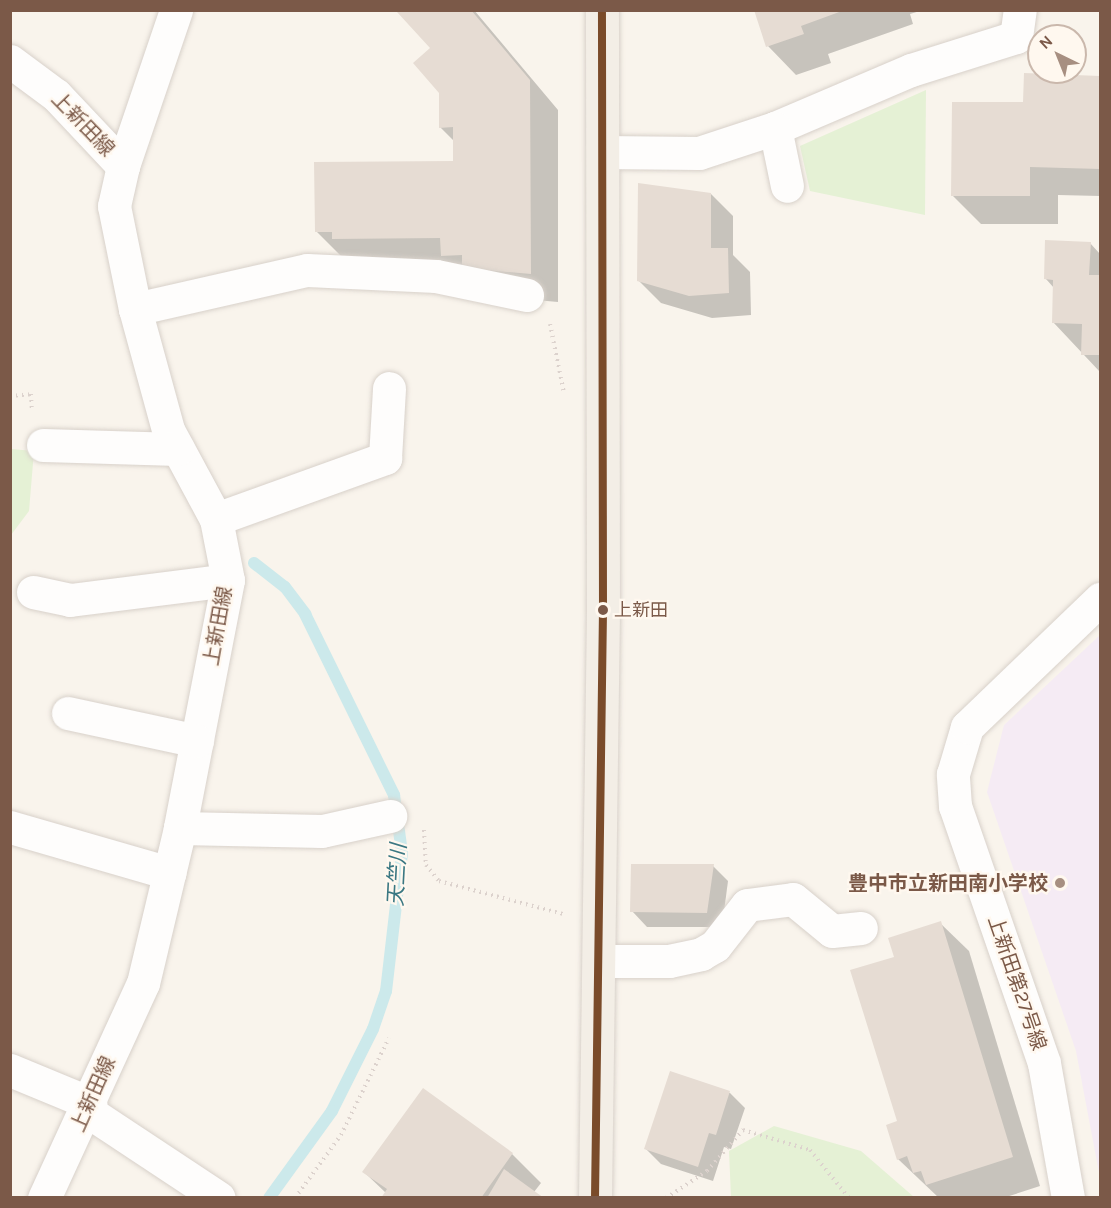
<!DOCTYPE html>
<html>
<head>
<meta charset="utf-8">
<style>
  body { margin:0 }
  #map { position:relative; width:1111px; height:1208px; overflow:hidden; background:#f9f4ec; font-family:Karla,"Noto Sans JP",sans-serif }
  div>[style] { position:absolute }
  .education>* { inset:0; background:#f5ebf4 }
  .green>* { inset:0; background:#e5f1d5 }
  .shadow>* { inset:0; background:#0003 }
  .stream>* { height:12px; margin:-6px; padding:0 6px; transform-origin:6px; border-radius:6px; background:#cce9eb }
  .building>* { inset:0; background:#e6dcd3 }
  .path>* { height:4px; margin-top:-2px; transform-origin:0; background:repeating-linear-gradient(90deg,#dcd2cd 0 1.5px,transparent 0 6px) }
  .roads { filter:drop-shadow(0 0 2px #d8d1ca) drop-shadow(0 0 2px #d8d1ca) }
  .minor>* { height:33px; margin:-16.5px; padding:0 16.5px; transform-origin:16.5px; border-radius:16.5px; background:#fefdfc }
  .major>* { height:33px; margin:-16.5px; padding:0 16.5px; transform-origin:16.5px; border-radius:16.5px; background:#f3eee6 }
  .bus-1>* { height:8px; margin:-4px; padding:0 4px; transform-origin:4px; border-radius:4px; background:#7a4b2a }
  .dots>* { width:16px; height:16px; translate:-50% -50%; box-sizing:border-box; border:3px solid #fff8ef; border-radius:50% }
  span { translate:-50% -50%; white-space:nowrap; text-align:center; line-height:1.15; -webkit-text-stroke:4.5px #fff8ef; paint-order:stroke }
  .bus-label { font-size:18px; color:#7b5948 }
  .left { translate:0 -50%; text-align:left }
  .street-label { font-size:20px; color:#7b5948 }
  .poi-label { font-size:20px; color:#7b5948; font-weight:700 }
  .right { translate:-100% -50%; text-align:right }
  .water-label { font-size:21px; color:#3a7782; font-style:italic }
  .frame { position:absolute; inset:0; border:12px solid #7b5948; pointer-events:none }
  .north { position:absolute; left:1027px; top:24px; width:60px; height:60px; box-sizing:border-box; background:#fff8ef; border:2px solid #cab8ac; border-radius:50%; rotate:317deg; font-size:16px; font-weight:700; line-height:24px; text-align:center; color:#7b5948 }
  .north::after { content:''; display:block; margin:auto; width:21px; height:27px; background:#a78f81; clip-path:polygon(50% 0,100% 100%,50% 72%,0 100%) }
</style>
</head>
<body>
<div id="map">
  <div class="education">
    <div style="clip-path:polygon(1100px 635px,1100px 1178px,1076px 1051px,987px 792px,1004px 725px)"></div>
  </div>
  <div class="green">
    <div style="clip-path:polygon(926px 90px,925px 215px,810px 191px,800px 146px)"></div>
    <div style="clip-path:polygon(11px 449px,34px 451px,29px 511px,11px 535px)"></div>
    <div style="clip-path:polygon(774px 1126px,861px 1151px,914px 1197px,731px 1197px,729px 1151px)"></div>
  </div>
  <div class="shadow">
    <div style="clip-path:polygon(401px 10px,474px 10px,558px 110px,558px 302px,491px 296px,345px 260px,316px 231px,454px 162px,454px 141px,440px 127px,441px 92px,432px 49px)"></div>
    <div style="clip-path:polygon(755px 10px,919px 10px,920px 11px,910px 14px,913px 24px,828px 54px,831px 63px,796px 75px,768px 46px)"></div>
    <div style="clip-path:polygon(1025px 75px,1100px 77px,1100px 196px,1058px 195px,1058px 224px,981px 224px,953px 196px,1024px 103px)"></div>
    <div style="clip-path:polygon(711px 194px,733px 216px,733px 255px,750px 272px,751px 315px,712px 318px,661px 303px,638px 280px)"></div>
    <div style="clip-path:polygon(1090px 243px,1100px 254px,1100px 372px,1053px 322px,1054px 288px,1046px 279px)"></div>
    <div style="clip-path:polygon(713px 866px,728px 881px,722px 927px,647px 927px,632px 911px)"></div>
    <div style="clip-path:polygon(940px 923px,969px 951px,1040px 1186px,1003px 1198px,939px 1198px,898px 1159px,896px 958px)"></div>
    <div style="clip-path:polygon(670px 1073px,730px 1093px,745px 1108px,731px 1149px,724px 1147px,713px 1181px,661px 1164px,646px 1149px)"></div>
    <div style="clip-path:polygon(423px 1090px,512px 1154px,541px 1183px,534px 1192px,541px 1198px,383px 1198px,386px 1193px,364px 1172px)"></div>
  </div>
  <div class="stream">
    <div style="left:254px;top:563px;width:39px;rotate:38deg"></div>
    <div style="left:285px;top:587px;width:34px;rotate:53deg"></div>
    <div style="left:305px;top:614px;width:202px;rotate:63.8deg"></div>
    <div style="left:394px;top:795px;width:59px;rotate:82.1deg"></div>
    <div style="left:402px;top:853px;width:139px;rotate:96.6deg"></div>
    <div style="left:386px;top:991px;width:40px;rotate:108.9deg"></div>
    <div style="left:373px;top:1029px;width:92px;rotate:116.6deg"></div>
    <div style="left:332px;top:1111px;width:107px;rotate:125.9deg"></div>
  </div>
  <div class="building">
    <div style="clip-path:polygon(471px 10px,530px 80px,531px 274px,462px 268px,462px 255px,441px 256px,440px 238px,332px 239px,332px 232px,315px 232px,314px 162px,453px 161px,453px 127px,439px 128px,439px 93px,413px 63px,430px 48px,397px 12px)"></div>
    <div style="clip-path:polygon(754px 10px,842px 10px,842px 11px,801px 26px,804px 34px,766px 47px)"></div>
    <div style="clip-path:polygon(1024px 73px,1100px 76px,1100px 169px,1030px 167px,1030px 196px,951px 196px,952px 102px,1023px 102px)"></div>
    <div style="clip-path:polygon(638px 183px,711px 193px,711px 248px,728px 248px,729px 293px,689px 296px,637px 281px)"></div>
    <div style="clip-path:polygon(1045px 240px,1091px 242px,1089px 275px,1100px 275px,1100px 355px,1081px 355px,1082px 324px,1052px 323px,1053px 280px,1044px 279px)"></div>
    <div style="clip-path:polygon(631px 864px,714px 864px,707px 913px,630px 912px)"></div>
    <div style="clip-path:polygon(941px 921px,1013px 1157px,926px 1185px,921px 1171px,913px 1173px,907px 1156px,897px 1160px,886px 1125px,897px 1121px,850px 970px,894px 957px,888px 938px)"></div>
    <div style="clip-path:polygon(670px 1071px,730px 1091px,716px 1135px,709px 1133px,698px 1167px,644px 1149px)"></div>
    <div style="clip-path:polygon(423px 1088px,513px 1153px,481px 1198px,381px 1198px,387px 1189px,362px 1172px)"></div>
    <div style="clip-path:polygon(504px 1169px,544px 1198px,487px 1198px)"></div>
  </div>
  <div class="path">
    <div style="left:550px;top:324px;width:70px;rotate:78.5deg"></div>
    <div style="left:10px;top:396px;width:21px;rotate:-5deg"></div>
    <div style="left:31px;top:394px;width:18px;rotate:87deg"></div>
    <div style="left:424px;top:830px;width:35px;rotate:87deg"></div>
    <div style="left:426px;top:865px;width:21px;rotate:51deg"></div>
    <div style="left:439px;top:881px;width:128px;rotate:14.9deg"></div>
    <div style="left:295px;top:1198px;width:78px;rotate:-53.9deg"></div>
    <div style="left:341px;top:1135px;width:108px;rotate:-63.7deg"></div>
    <div style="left:666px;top:1198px;width:49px;rotate:-33.4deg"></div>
    <div style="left:707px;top:1171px;width:55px;rotate:-48.7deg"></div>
    <div style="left:743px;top:1130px;width:70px;rotate:16.6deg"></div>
    <div style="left:810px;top:1150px;width:62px;rotate:50.9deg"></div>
  </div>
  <div class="roads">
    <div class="minor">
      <div style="left:10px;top:61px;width:57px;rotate:36.5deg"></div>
      <div style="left:56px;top:95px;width:98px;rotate:46.7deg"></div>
      <div style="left:123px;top:166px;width:41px;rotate:102.7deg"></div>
      <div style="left:114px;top:206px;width:105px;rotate:78.5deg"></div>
      <div style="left:135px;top:309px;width:125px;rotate:74.7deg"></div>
      <div style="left:168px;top:430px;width:101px;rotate:61.7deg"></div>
      <div style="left:216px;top:519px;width:62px;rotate:78.9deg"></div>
      <div style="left:228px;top:580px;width:253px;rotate:101deg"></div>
      <div style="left:180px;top:828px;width:159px;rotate:103.4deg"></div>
      <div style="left:143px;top:983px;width:237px;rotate:114.7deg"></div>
      <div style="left:775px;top:128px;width:148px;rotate:-23.1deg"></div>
      <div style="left:911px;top:70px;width:110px;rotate:-17.4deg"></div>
      <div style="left:1016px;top:37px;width:27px;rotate:-82deg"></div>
      <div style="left:603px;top:152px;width:96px;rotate:0.6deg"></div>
      <div style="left:699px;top:153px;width:80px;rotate:-18.2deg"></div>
      <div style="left:775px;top:128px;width:59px;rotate:78.3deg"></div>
      <div style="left:123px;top:166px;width:165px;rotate:-71.2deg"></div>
      <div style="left:135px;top:309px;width:176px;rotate:-12.8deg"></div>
      <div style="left:307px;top:270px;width:129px;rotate:2.7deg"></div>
      <div style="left:436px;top:276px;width:93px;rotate:11.8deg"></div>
      <div style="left:43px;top:445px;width:135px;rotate:1.7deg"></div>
      <div style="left:216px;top:519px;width:180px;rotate:-19.8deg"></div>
      <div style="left:385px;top:458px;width:70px;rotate:-86.7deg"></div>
      <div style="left:33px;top:592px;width:38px;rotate:12deg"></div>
      <div style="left:70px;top:600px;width:159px;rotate:-7.2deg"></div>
      <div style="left:68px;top:713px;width:132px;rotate:12.2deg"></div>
      <div style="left:10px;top:827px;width:166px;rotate:16.1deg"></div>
      <div style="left:180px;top:828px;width:142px;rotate:1.2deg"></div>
      <div style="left:322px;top:831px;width:70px;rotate:-12.4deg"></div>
      <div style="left:599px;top:961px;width:70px"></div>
      <div style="left:669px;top:961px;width:33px;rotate:-12deg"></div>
      <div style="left:701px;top:954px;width:16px;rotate:-30deg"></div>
      <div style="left:715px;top:946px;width:52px;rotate:-52deg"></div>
      <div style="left:747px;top:905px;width:46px;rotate:-7.4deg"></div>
      <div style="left:793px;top:899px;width:50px;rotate:39.4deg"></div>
      <div style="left:832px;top:931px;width:29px;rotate:-6deg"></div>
      <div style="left:10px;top:1070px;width:87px;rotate:22.4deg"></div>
      <div style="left:86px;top:1110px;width:159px;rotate:33.5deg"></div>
      <div style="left:1068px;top:1198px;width:137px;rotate:-100.1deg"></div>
      <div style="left:1044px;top:1063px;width:272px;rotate:-109.1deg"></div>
      <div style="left:955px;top:806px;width:32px;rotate:-94deg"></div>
      <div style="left:953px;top:774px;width:49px;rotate:-73.4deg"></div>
      <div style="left:967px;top:727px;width:185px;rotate:-43.9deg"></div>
    </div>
    <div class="major">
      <div style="left:595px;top:1198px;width:589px;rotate:-89.22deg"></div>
      <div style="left:603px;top:609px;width:599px;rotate:-90.1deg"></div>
    </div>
  </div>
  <div class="bus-1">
    <div style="left:595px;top:1198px;width:589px;rotate:-89.22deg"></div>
    <div style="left:603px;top:609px;width:599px;rotate:-90.1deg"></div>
  </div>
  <div class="dots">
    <div style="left:603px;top:610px;background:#7b5948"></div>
    <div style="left:1060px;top:883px;background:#a78f81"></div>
  </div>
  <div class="bus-label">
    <span class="left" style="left:614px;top:610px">上新田</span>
  </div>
  <div class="street-label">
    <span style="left:83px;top:124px;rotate:46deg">上新田線</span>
    <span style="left:218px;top:626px;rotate:-80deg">上新田線</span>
    <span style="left:1017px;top:983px;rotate:71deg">上新田第27号線</span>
    <span style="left:93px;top:1094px;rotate:-66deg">上新田線</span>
  </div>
  <div class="poi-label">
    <span class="right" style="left:1048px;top:883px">豊中市立新田南小学校</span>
  </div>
  <div class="water-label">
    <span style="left:397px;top:875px;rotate:-87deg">天竺川</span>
  </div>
  <div class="frame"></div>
  <div class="north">N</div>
</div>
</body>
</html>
